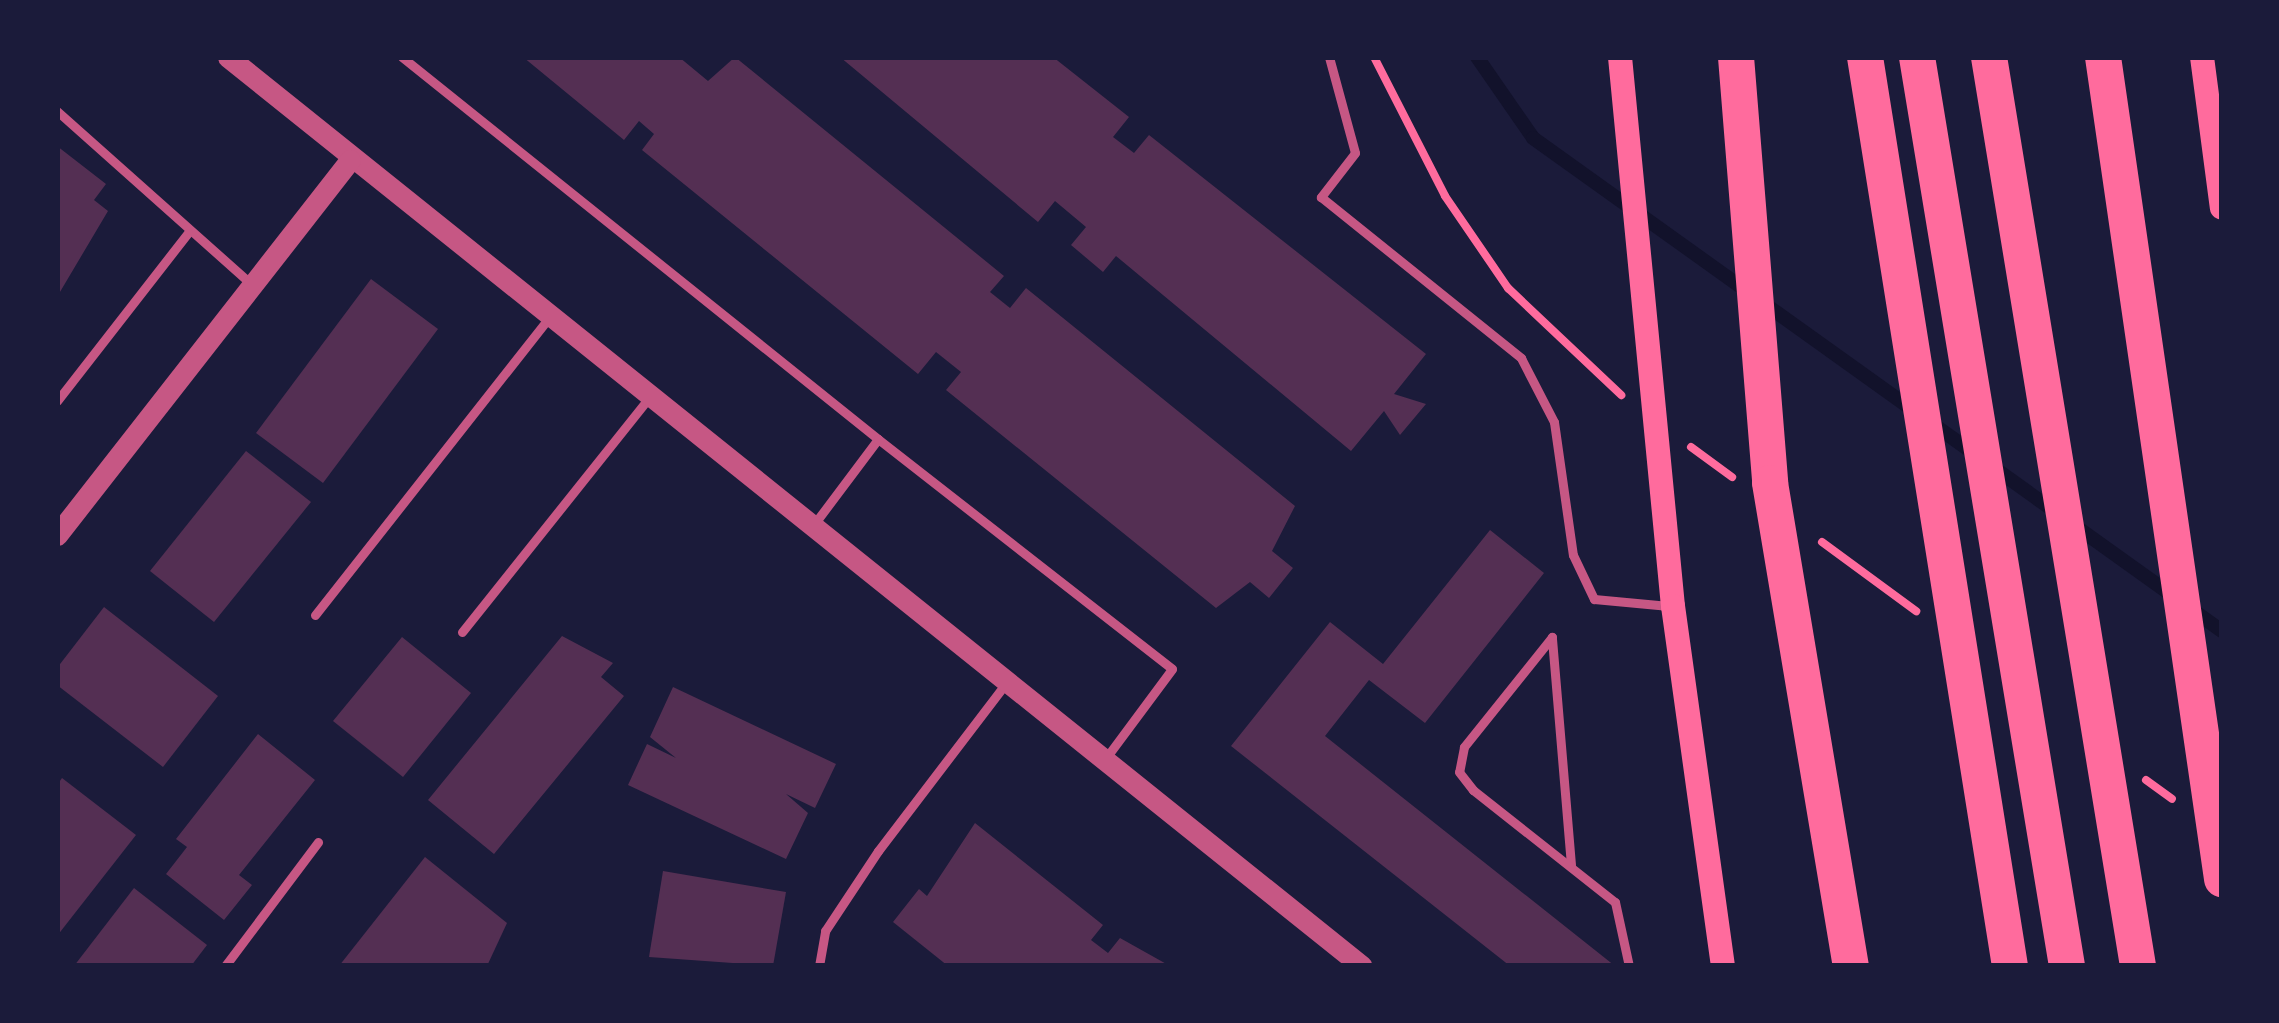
<!DOCTYPE html>
<html>
<head>
<meta charset="utf-8">
<style>
  body { margin:0 }
  #map { position:relative; width:2279px; height:1023px; overflow:hidden; background:#1b1b3a; font-family:"Noto Sans",sans-serif }
  div>[style] { position:absolute }
  .stream>* { height:14px; margin:-7px; padding:0 7px; transform-origin:7px; border-radius:7px; background:#12122b }
  .building>* { inset:0; background:#542f53 }
  .path>* { height:8px; margin:-4px; padding:0 4px; transform-origin:4px; border-radius:4px; background:#ff6b9d }
  .service>* { height:9px; margin:-4.5px; padding:0 4.5px; transform-origin:4.5px; border-radius:4.5px; background:#c65784 }
  .tertiary>* { height:21px; margin:-10.5px; padding:0 10.5px; transform-origin:10.5px; border-radius:10.5px; background:#c65784 }
  .secondary>* { height:24px; margin:-12px; padding:0 12px; transform-origin:12px; border-radius:12px; background:#ff6b9d }
  .motorway>* { height:36px; margin:-18px; padding:0 18px; transform-origin:18px; border-radius:18px; background:#ff6b9d }
  span { translate:-50% -50%; white-space:nowrap; text-align:center; line-height:1.15; -webkit-text-stroke:9px #1b1b3a; paint-order:stroke }
  .frame { position:absolute; inset:0; border:60px solid #1b1b3a; pointer-events:none }
</style>
</head>
<body>
<div id="map">
  <div class="stream">
    <div style="left:1477px;top:57px;width:98px;rotate:55.3deg"></div>
    <div style="left:1533px;top:138px;width:466px;rotate:35.6deg"></div>
    <div style="left:1930px;top:422px;width:359px;rotate:35.6deg"></div>
  </div>
  <div class="building">
    <div style="clip-path:polygon(523px 57px,679px 57px,708px 81px,735px 57px,1004px 276px,990px 292px,1010px 308px,1026px 288px,1295px 506px,1272px 551px,1293px 568px,1269px 598px,1250px 582px,1216px 608px,946px 390px,961px 372px,936px 352px,918px 374px,642px 150px,654px 134px,639px 121px,624px 140px)"></div>
    <div style="clip-path:polygon(840px 57px,1053px 57px,1129px 117px,1113px 137px,1134px 153px,1149px 135px,1426px 354px,1394px 394px,1426px 404px,1400px 435px,1384px 411px,1351px 451px,1116px 256px,1103px 272px,1071px 245px,1086px 227px,1055px 201px,1038px 222px)"></div>
    <div style="clip-path:polygon(57px 146px,106px 184px,94px 200px,108px 211px,57px 297px)"></div>
    <div style="clip-path:polygon(371px 279px,438px 329px,323px 483px,256px 433px)"></div>
    <div style="clip-path:polygon(246px 451px,311px 502px,214px 622px,150px 571px)"></div>
    <div style="clip-path:polygon(1490px 530px,1544px 573px,1425px 723px,1369px 680px,1325px 736px,1615px 966px,1510px 966px,1231px 746px,1330px 622px,1383px 664px)"></div>
    <div style="clip-path:polygon(104px 607px,218px 696px,163px 767px,57px 685px,57px 668px)"></div>
    <div style="clip-path:polygon(562px 636px,613px 663px,601px 677px,624px 696px,494px 854px,428px 800px)"></div>
    <div style="clip-path:polygon(402px 637px,471px 693px,403px 777px,333px 721px)"></div>
    <div style="clip-path:polygon(673px 687px,836px 764px,815px 808px,786px 794px,808px 813px,786px 859px,628px 785px,647px 744px,676px 758px,650px 737px)"></div>
    <div style="clip-path:polygon(258px 734px,315px 780px,239px 875px,252px 885px,224px 920px,166px 874px,187px 847px,176px 839px)"></div>
    <div style="clip-path:polygon(62px 778px,136px 835px,57px 936px,57px 785px)"></div>
    <div style="clip-path:polygon(975px 823px,1103px 925px,1091px 940px,1108px 953px,1120px 938px,1170px 966px,948px 966px,893px 922px,919px 889px,927px 896px)"></div>
    <div style="clip-path:polygon(425px 857px,507px 923px,487px 966px,339px 966px)"></div>
    <div style="clip-path:polygon(663px 871px,786px 892px,773px 966px,649px 957px)"></div>
    <div style="clip-path:polygon(134px 888px,207px 945px,191px 966px,74px 966px)"></div>
  </div>
  <div class="path">
    <div style="left:1374px;top:57px;width:156px;rotate:62.9deg"></div>
    <div style="left:1445px;top:196px;width:112px;rotate:55.6deg"></div>
    <div style="left:1508px;top:288px;width:156px;rotate:43.4deg"></div>
    <div style="left:1691px;top:447px;width:51px;rotate:36.2deg"></div>
    <div style="left:1822px;top:542px;width:117px;rotate:36.3deg"></div>
    <div style="left:2146px;top:780px;width:32px;rotate:36deg"></div>
  </div>
  <div class="service">
    <div style="left:402px;top:57px;width:610px;rotate:38.75deg"></div>
    <div style="left:1329px;top:57px;width:99px;rotate:74.8deg"></div>
    <div style="left:1355px;top:153px;width:56px;rotate:127.7deg"></div>
    <div style="left:1321px;top:197px;width:257px;rotate:38.8deg"></div>
    <div style="left:1521px;top:358px;width:72px;rotate:62.7deg"></div>
    <div style="left:1554px;top:422px;width:134px;rotate:81.9deg"></div>
    <div style="left:1573px;top:555px;width:49px;rotate:64.5deg"></div>
    <div style="left:1594px;top:599px;width:75px;rotate:5.3deg"></div>
    <div style="left:57px;top:111px;width:261px;rotate:41.7deg"></div>
    <div style="left:57px;top:401px;width:213px;rotate:-52.1deg"></div>
    <div style="left:815px;top:523px;width:105px;rotate:-53.1deg"></div>
    <div style="left:878px;top:439px;width:373px;rotate:38deg"></div>
    <div style="left:1172px;top:669px;width:111px;rotate:126.6deg"></div>
    <div style="left:315px;top:615px;width:378px;rotate:-51.8deg"></div>
    <div style="left:462px;top:632px;width:300px;rotate:-51.4deg"></div>
    <div style="left:1571px;top:865px;width:229px;rotate:-94.8deg"></div>
    <div style="left:1552px;top:637px;width:141px;rotate:128.7deg"></div>
    <div style="left:1464px;top:747px;width:25px;rotate:101deg"></div>
    <div style="left:1459px;top:772px;width:23px;rotate:52deg"></div>
    <div style="left:1473px;top:790px;width:181px;rotate:38.3deg"></div>
    <div style="left:1615px;top:902px;width:66px;rotate:77.7deg"></div>
    <div style="left:225px;top:966px;width:155px;rotate:-53.1deg"></div>
    <div style="left:819px;top:966px;width:36px;rotate:-80deg"></div>
    <div style="left:825px;top:931px;width:96px;rotate:-56.5deg"></div>
    <div style="left:878px;top:851px;width:211px;rotate:-52.7deg"></div>
  </div>
  <div class="tertiary">
    <div style="left:228px;top:57px;width:1453px;rotate:38.72deg"></div>
    <div style="left:57px;top:535px;width:476px;rotate:-52deg"></div>
  </div>
  <div class="secondary">
    <div style="left:1620px;top:57px;width:552px;rotate:84.49deg"></div>
    <div style="left:1673px;top:606px;width:363px;rotate:82.1deg"></div>
    <div style="left:2202px;top:57px;width:152px;rotate:82.5deg"></div>
  </div>
  <div class="motorway">
    <div style="left:1736px;top:57px;width:427px;rotate:85.4deg"></div>
    <div style="left:1770px;top:483px;width:490px;rotate:80.5deg"></div>
    <div style="left:1865px;top:57px;width:920px;rotate:80.94deg"></div>
    <div style="left:1917px;top:57px;width:921px;rotate:80.63deg"></div>
    <div style="left:1989px;top:57px;width:921px;rotate:80.69deg"></div>
    <div style="left:2103px;top:57px;width:831px;rotate:81.76deg"></div>
  </div>
  <div class="frame"></div>
</div>
</body>
</html>
